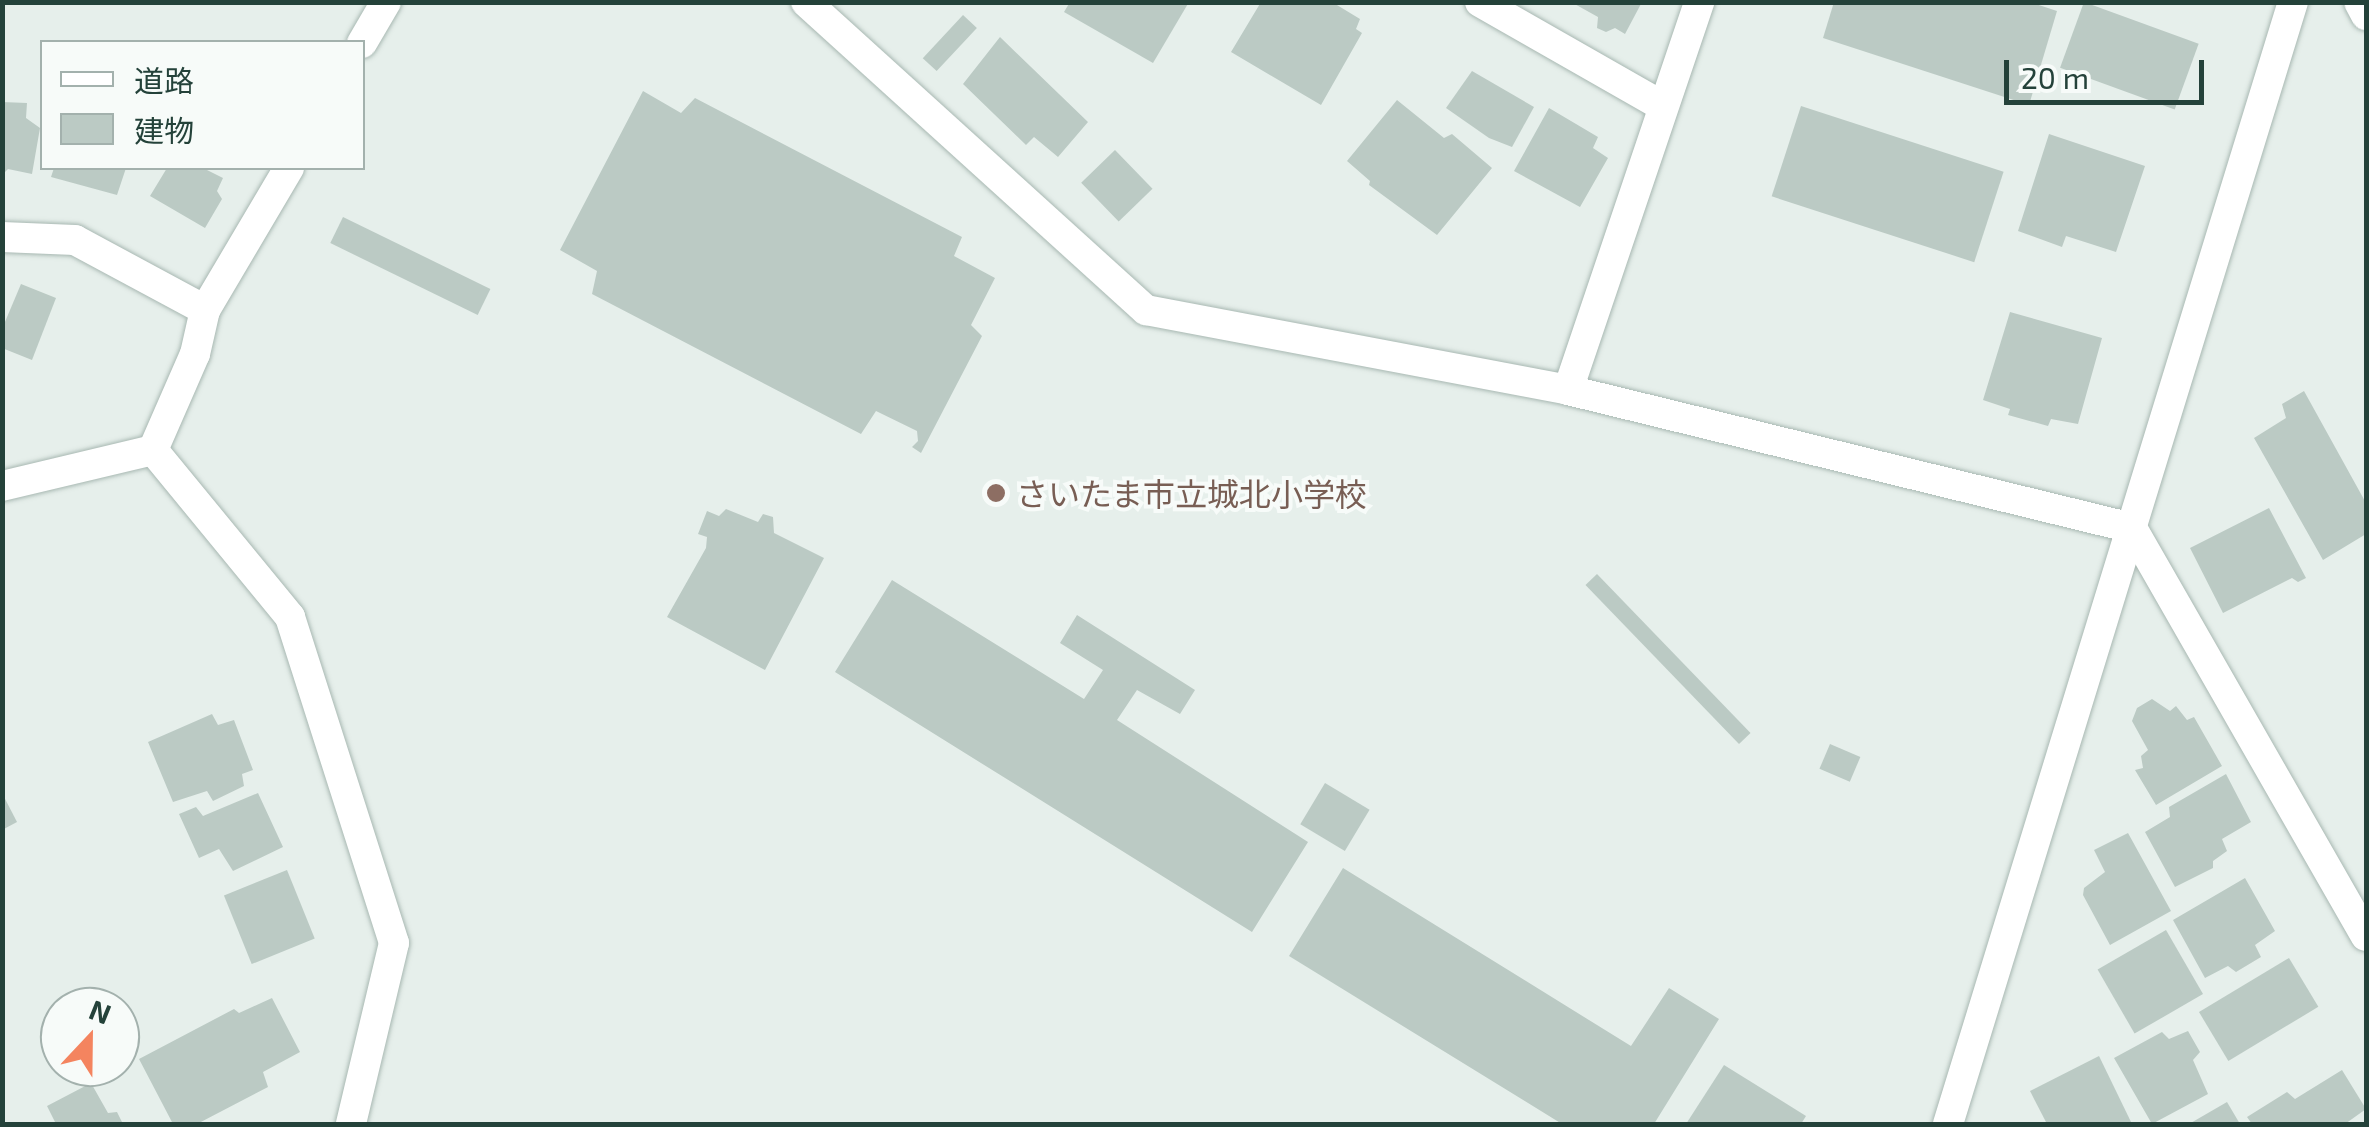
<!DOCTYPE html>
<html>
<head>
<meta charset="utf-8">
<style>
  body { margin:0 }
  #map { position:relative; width:2369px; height:1127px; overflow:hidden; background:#e6efeb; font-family:"Exo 2","Noto Sans JP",sans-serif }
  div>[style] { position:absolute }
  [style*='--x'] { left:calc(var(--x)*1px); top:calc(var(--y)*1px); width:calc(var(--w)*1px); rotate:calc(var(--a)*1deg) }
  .building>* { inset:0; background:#bbcac4; transform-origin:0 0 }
  .roads { filter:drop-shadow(0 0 2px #a8b8b2) drop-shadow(0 0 2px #a8b8b2) }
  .street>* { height:30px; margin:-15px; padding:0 15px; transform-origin:15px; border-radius:15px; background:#fff }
  .secondary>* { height:30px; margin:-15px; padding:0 15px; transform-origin:15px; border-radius:15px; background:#fff }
  .dots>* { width:28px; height:28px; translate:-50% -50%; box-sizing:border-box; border:5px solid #f7fbf9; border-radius:50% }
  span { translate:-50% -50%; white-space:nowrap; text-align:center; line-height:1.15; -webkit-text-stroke:8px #f7fbf9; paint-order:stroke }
  .education-label { font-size:32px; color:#785e54 }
  .left { translate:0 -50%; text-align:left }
  .frame { position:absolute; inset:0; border:5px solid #24423a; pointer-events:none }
  .legend { position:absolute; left:40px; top:40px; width:325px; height:130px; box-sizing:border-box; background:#f7fbf9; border:2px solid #a3b1ad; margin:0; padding:12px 18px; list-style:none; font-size:30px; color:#24423a }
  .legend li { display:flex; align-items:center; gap:20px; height:50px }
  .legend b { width:50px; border:2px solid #a3b1ad }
  .north { position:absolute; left:40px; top:987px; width:100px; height:100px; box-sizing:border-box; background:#f7fbf9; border:2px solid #a3b1ad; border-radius:50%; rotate:22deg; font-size:28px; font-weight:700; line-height:40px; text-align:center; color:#24423a }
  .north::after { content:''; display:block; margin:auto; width:35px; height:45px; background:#f4845f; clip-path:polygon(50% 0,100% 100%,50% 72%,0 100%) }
  .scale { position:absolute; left:2004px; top:60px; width:200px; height:45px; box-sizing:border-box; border:5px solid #24423a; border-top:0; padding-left:12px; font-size:30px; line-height:35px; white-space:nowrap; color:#24423a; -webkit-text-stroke:8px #f7fbf9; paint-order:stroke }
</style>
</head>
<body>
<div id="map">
  <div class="building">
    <i style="clip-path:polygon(1070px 2px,1189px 2px,1153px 63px,1064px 12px)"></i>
    <i style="clip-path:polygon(1261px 2px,1332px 2px,1360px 19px,1356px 29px,1362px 33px,1321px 105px,1231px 52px)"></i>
    <i style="clip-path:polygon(1571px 2px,1642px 2px,1625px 34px,1615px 28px,1606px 32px,1597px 28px,1598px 17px)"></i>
    <i style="clip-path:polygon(1834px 2px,2030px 2px,2057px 11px,2029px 105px,1823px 38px)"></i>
    <i style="left:2084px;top:2px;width:122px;height:70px;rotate:20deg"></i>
    <i style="left:963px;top:15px;width:19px;height:59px;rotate:43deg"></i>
    <i style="clip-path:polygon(1000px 37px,1088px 122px,1058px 157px,1034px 137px,1026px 145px,963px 84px)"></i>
    <i style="clip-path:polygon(1472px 71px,1534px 107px,1512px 147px,1489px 138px,1446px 108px)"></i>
    <i style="clip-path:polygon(643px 91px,681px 113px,695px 98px,962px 237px,954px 256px,995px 278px,971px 325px,982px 336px,921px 453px,912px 447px,918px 441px,917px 431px,876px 411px,861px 434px,592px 294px,597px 271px,560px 250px)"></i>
    <i style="clip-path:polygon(1397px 100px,1444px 138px,1452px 134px,1492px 168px,1437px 235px,1369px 185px,1370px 181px,1347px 161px)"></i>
    <i style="clip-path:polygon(2px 102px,27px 103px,26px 118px,40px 128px,32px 174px,8px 169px,2px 175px)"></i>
    <i style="left:1801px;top:106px;width:213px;height:95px;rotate:18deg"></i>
    <i style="clip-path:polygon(1549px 108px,1598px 137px,1593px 148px,1608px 158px,1580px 207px,1514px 171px)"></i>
    <i style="clip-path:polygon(2049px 134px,2145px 166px,2116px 252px,2066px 236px,2062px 247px,2018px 231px)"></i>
    <i style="left:1115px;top:150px;width:54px;height:47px;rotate:46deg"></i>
    <i style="clip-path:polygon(54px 168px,126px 168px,117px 195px,51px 177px)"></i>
    <i style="clip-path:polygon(167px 168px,203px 168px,223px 178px,217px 191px,222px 199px,205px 228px,150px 196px)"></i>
    <i style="left:343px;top:217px;width:164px;height:29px;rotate:26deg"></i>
    <i style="clip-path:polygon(21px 284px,56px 298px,32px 360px,2px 348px,2px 329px)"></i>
    <i style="clip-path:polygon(2010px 312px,2102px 338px,2078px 424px,2051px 419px,2048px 426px,2008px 415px,2010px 409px,1983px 400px)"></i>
    <i style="clip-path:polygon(2304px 391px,2366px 503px,2366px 534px,2323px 560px,2254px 438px,2286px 418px,2282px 404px)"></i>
    <i style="clip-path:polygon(2269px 508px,2306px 578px,2298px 582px,2292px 578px,2223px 613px,2190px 548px)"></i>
    <i style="clip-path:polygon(726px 509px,758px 522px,763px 514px,773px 517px,774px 533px,824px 558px,765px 670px,667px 617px,706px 548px,707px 537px,698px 534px,707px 511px,719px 516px)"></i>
    <i style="left:1597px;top:574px;width:221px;height:16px;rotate:46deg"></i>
    <i style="clip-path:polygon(892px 580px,1084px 699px,1103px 670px,1060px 643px,1077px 615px,1195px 690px,1180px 714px,1137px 690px,1117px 720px,1308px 842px,1252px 932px,835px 672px)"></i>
    <i style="clip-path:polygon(2152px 699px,2170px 711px,2176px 706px,2187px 720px,2194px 717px,2222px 766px,2156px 805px,2135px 770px,2143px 768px,2141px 756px,2148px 750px,2132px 721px,2137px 708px)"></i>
    <i style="clip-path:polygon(212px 714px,218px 725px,234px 720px,253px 770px,242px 774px,244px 786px,213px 801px,207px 791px,173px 802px,148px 742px)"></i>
    <i style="left:1830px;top:744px;width:33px;height:27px;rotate:23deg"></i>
    <i style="clip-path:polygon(2226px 774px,2251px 822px,2222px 839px,2227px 851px,2213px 861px,2213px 868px,2175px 887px,2145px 832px,2170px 817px,2169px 807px)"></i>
    <i style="left:1325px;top:783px;width:52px;height:48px;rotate:31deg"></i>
    <i style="clip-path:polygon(2px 793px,17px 822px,2px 830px)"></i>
    <i style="clip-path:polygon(258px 793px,283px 847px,233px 871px,219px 849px,199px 858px,179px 814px,196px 807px,203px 816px)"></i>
    <i style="clip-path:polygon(2128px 833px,2171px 911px,2110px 945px,2083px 895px,2084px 888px,2105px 872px,2094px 850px)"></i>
    <i style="clip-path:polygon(1343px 868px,1631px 1046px,1669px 988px,1719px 1019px,1654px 1124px,1562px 1124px,1289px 956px)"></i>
    <i style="left:287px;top:870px;width:74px;height:68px;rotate:68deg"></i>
    <i style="clip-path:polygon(2245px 878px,2275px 931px,2255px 945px,2261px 957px,2236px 972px,2228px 966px,2205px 978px,2173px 920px)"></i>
    <i style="left:2166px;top:930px;width:74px;height:79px;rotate:60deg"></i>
    <i style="left:2289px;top:958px;width:57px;height:105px;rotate:59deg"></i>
    <i style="clip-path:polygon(272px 998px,300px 1052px,263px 1072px,268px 1087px,197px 1124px,173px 1124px,139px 1059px,234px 1009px,239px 1013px)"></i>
    <i style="clip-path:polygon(2188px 1031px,2200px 1052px,2193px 1060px,2208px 1094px,2152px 1124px,2114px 1058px,2162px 1032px,2169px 1039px)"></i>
    <i style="clip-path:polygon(2099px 1056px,2132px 1124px,2047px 1124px,2030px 1091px)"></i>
    <i style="clip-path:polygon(1724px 1065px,1806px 1116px,1801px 1124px,1686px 1124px)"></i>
    <i style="clip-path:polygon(2342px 1070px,2366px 1109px,2345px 1124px,2252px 1124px,2247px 1117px,2287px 1092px,2295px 1099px)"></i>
    <i style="clip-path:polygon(91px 1083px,108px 1113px,117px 1112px,123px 1124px,56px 1124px,47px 1106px)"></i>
    <i style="clip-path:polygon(2227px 1102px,2240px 1124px,2189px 1124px)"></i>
  </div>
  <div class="roads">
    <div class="street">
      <i style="--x:806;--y:2;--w:459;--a:42.2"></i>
      <i style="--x:1146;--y:310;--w:430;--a:10.7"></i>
      <i style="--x:1568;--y:390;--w:581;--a:13.75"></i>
      <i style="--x:2132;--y:528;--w:470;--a:60.2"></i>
      <i style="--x:1480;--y:2;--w:210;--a:29.7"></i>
      <i style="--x:2359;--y:2;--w:15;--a:62"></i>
      <i style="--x:362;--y:43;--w:48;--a:-59.7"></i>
      <i style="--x:2;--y:237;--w:73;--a:2.4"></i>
      <i style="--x:75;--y:240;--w:148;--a:28.3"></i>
      <i style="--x:1568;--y:390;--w:410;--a:-71.3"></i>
      <i style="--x:153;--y:450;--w:216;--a:50.6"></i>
      <i style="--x:290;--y:617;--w:342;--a:72.3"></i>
      <i style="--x:394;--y:943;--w:186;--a:103.4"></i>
      <i style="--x:153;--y:450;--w:105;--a:-66.4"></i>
      <i style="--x:195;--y:354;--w:45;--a:-77.2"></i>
      <i style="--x:205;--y:310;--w:165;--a:-59.4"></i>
      <i style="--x:2;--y:486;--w:155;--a:-13.4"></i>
    </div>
    <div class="secondary">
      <i style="--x:1948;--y:1124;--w:1174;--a:-72.91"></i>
    </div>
  </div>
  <div class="dots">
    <i style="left:996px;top:493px;background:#8d6e63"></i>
  </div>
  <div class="education-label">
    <span class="left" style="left:1016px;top:493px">さいたま市立城北小学校</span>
  </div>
  <div class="frame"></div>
  <ul class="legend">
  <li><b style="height:12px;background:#fff"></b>道路</li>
  <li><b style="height:28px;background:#bbcac4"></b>建物</li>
  </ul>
  <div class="north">N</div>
  <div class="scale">20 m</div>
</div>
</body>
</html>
